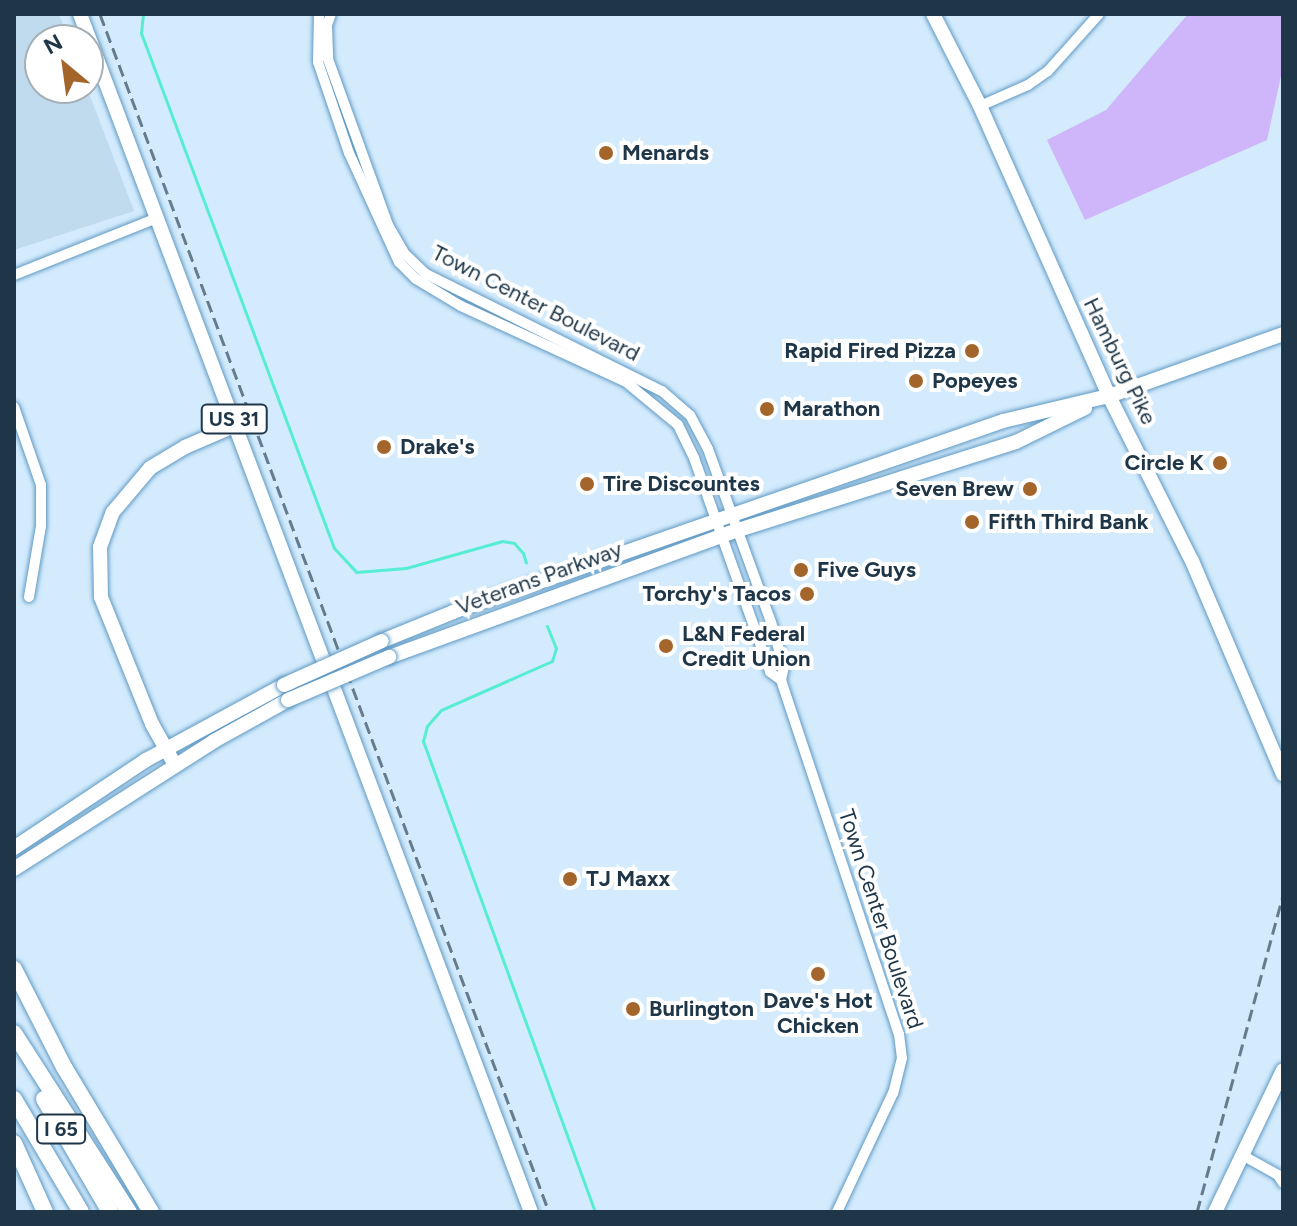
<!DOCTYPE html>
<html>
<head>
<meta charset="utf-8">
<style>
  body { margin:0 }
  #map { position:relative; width:1297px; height:1226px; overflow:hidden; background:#d3ebfd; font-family:Figtree,sans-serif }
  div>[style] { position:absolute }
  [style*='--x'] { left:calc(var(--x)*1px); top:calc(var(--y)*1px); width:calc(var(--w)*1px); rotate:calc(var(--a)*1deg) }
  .built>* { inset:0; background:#c0daee }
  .green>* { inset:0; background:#cfb6fa }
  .stream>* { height:3px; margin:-1.5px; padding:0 1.5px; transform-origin:1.5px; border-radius:1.5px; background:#56ecd5 }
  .roads { filter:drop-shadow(0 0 2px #5f99c3) drop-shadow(0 0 2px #5f99c3) }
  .minor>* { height:10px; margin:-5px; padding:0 5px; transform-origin:5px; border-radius:5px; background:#fff }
  .major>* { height:14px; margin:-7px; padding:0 7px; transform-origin:7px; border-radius:7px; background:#fff }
  .highway>* { height:16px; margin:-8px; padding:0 8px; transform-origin:8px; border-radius:8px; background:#fff }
  .rail>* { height:3px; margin-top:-1.5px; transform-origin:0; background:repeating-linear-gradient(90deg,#647c8e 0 12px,transparent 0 18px) }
  .bridges { filter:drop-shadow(0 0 2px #5f99c3) drop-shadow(0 0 2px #5f99c3) }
  .major-bridge>* { height:14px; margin:-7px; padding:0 7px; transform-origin:7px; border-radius:7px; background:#fff }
  .dots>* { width:22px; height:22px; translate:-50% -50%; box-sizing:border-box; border:4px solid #fff; border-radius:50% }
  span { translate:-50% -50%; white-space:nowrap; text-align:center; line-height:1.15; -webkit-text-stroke:8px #fff; paint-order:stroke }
  .shield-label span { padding:2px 6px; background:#fff; border:2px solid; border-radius:6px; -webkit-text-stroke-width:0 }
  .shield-label { font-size:20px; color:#1e3648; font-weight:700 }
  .poi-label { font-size:22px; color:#1e3648; font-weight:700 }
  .left { translate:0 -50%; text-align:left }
  .right { translate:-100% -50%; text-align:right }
  .street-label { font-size:22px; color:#1e3648 }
  .frame { position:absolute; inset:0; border:16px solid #1e3648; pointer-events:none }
  .north { position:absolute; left:24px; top:24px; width:80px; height:80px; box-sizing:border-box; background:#fff; border:2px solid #a5afb6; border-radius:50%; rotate:331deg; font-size:22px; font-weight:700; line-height:32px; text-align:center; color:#1e3648 }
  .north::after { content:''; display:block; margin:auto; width:28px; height:36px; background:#a3652a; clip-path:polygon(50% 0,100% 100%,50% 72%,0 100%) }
</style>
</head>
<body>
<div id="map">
  <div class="built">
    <i style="clip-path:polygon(14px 14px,59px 14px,69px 40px,40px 40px,40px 88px,87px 88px,134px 211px,14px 250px)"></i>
  </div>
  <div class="green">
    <i style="clip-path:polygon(1188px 14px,1283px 14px,1283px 67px,1267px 140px,1085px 220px,1047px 140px,1106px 110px)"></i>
  </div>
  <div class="stream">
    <i style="--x:143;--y:14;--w:19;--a:96"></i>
    <i style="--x:141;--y:33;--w:550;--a:69.46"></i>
    <i style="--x:334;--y:548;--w:33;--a:47"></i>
    <i style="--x:356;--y:572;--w:50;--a:-4.6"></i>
    <i style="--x:406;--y:568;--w:100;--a:-15.7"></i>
    <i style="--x:502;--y:541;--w:12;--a:9"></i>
    <i style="--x:514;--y:543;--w:13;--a:48"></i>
    <i style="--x:523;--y:553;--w:10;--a:73"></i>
    <i style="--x:547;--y:626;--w:24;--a:68"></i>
    <i style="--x:556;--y:648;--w:14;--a:107"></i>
    <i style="--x:552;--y:661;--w:121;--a:156.2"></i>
    <i style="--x:441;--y:710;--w:21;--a:131"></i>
    <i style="--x:427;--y:726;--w:16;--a:105"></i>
    <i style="--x:423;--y:741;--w:501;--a:69.94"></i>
  </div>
  <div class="roads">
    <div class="minor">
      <i style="--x:319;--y:14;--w:48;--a:91.2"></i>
      <i style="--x:318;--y:62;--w:96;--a:71.2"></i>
      <i style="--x:349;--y:153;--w:120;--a:65.4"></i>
      <i style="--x:399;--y:262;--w:24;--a:45"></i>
      <i style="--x:416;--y:279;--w:52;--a:31"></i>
      <i style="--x:461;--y:306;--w:182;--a:24.7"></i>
      <i style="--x:626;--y:382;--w:67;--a:39.6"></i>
      <i style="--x:678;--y:425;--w:37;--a:64"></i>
      <i style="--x:694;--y:458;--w:227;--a:70.4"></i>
      <i style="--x:770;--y:672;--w:14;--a:36"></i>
      <i style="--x:331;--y:14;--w:12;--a:110"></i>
      <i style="--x:327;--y:25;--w:34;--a:88"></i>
      <i style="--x:328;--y:59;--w:177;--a:70.1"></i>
      <i style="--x:388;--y:225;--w:34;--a:60"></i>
      <i style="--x:405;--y:254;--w:29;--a:44"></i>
      <i style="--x:426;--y:274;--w:263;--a:26.4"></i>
      <i style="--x:662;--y:391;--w:37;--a:41"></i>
      <i style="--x:690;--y:415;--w:38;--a:62"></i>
      <i style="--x:708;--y:449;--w:184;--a:70"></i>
      <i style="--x:771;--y:622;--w:47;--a:73.9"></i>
      <i style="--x:784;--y:667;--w:13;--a:103"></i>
      <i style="--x:781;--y:680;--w:373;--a:71.6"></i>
      <i style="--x:899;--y:1034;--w:24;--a:83"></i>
      <i style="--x:902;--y:1058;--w:36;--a:104"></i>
      <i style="--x:893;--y:1093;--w:132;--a:115.2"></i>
      <i style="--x:980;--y:106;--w:52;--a:-23.6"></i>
      <i style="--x:1028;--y:85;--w:24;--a:-35"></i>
      <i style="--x:1048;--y:71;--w:76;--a:-48.2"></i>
      <i style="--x:14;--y:275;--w:152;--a:-21.7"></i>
      <i style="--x:14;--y:407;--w:83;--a:70.9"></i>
      <i style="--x:41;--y:485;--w:41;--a:90"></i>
      <i style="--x:41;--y:526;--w:72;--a:99.6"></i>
      <i style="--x:1242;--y:1155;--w:41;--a:29.1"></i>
      <i style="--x:1278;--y:1175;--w:9;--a:58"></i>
    </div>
    <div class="major">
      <i style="--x:80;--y:14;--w:1280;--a:69.37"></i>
      <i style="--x:933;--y:14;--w:103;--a:62.9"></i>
      <i style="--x:980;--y:106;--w:317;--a:66"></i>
      <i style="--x:1109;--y:396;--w:185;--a:63.3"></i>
      <i style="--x:1192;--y:561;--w:232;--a:66.9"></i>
      <i style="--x:382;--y:641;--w:77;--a:-22.2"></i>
      <i style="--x:453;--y:612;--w:582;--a:-19.15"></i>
      <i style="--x:1003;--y:421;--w:109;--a:-13.3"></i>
      <i style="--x:1109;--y:396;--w:185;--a:-19.6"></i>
      <i style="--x:389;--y:657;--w:362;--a:-20"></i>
      <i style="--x:729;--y:533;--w:301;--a:-17.6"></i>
      <i style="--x:1016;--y:442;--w:77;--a:-26.2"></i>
      <i style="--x:175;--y:765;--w:47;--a:-119.3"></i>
      <i style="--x:152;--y:724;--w:137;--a:-111.9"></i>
      <i style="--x:101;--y:597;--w:50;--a:-91.1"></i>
      <i style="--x:100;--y:547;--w:37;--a:-70"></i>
      <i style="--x:113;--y:512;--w:57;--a:-49.9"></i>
      <i style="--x:150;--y:468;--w:41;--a:-31"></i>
      <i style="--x:185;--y:447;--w:56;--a:-23.3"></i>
      <i style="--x:14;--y:848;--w:159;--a:-33.7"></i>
      <i style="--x:146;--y:760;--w:157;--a:-28.5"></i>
      <i style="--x:14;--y:869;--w:237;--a:-32.6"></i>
      <i style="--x:214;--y:741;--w:85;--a:-29"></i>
      <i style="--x:1215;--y:1212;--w:157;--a:-64.4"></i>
    </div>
    <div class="highway">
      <i style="--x:14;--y:969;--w:110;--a:63"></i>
      <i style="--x:64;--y:1067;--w:169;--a:59"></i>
      <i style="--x:14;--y:1033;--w:213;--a:57.3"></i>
      <i style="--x:14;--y:1099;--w:131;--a:59.3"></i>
      <i style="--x:44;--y:1099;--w:131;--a:59.7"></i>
      <i style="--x:14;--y:1143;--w:76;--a:65.8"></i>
    </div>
  </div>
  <div class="rail">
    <i style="--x:100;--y:14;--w:1279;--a:69.45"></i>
    <i style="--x:1197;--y:1212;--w:327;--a:-74.8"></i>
  </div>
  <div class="bridges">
    <div class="major-bridge">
      <i style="--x:284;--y:685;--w:107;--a:-24.2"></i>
      <i style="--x:288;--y:700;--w:110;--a:-23.1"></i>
    </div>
  </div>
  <div class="dots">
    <i style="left:606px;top:153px;background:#a3652a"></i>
    <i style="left:972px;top:351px;background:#a3652a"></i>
    <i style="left:916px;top:381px;background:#a3652a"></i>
    <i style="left:767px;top:409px;background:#a3652a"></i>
    <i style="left:384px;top:447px;background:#a3652a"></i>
    <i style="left:1220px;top:463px;background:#a3652a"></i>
    <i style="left:587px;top:484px;background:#a3652a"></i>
    <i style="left:1030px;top:489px;background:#a3652a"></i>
    <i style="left:972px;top:522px;background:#a3652a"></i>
    <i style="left:801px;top:570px;background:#a3652a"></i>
    <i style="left:807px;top:594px;background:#a3652a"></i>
    <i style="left:666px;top:646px;background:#a3652a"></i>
    <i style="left:570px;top:879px;background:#a3652a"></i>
    <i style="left:818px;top:974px;background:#a3652a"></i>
    <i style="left:633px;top:1009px;background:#a3652a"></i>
  </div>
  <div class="shield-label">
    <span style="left:234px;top:419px">US 31</span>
    <span style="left:61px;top:1129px">I 65</span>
  </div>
  <div class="poi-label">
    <span class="left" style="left:622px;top:153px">Menards</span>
    <span class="right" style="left:956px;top:351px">Rapid Fired Pizza</span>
    <span class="left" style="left:932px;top:381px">Popeyes</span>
    <span class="left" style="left:783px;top:409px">Marathon</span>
    <span class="left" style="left:400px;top:447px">Drake's</span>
    <span class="right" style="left:1204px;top:463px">Circle K</span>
    <span class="left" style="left:603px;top:484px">Tire Discountes</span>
    <span class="right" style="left:1014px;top:489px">Seven Brew</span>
    <span class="left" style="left:988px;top:522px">Fifth Third Bank</span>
    <span class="left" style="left:817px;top:570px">Five Guys</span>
    <span class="right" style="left:791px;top:594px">Torchy's Tacos</span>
    <span class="left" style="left:682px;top:646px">L&amp;N Federal<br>Credit Union</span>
    <span class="left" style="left:586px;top:879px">TJ Maxx</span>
    <span style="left:818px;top:1013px">Dave's Hot<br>Chicken</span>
    <span class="left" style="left:649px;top:1009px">Burlington</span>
  </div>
  <div class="street-label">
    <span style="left:536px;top:303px;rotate:27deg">Town Center Boulevard</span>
    <span style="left:1120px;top:361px;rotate:64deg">Hamburg Pike</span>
    <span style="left:539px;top:578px;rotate:-20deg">Veterans Parkway</span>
    <span style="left:881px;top:919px;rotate:72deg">Town Center Boulevard</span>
  </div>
  <div class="frame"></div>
  <div class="north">N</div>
</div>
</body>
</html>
